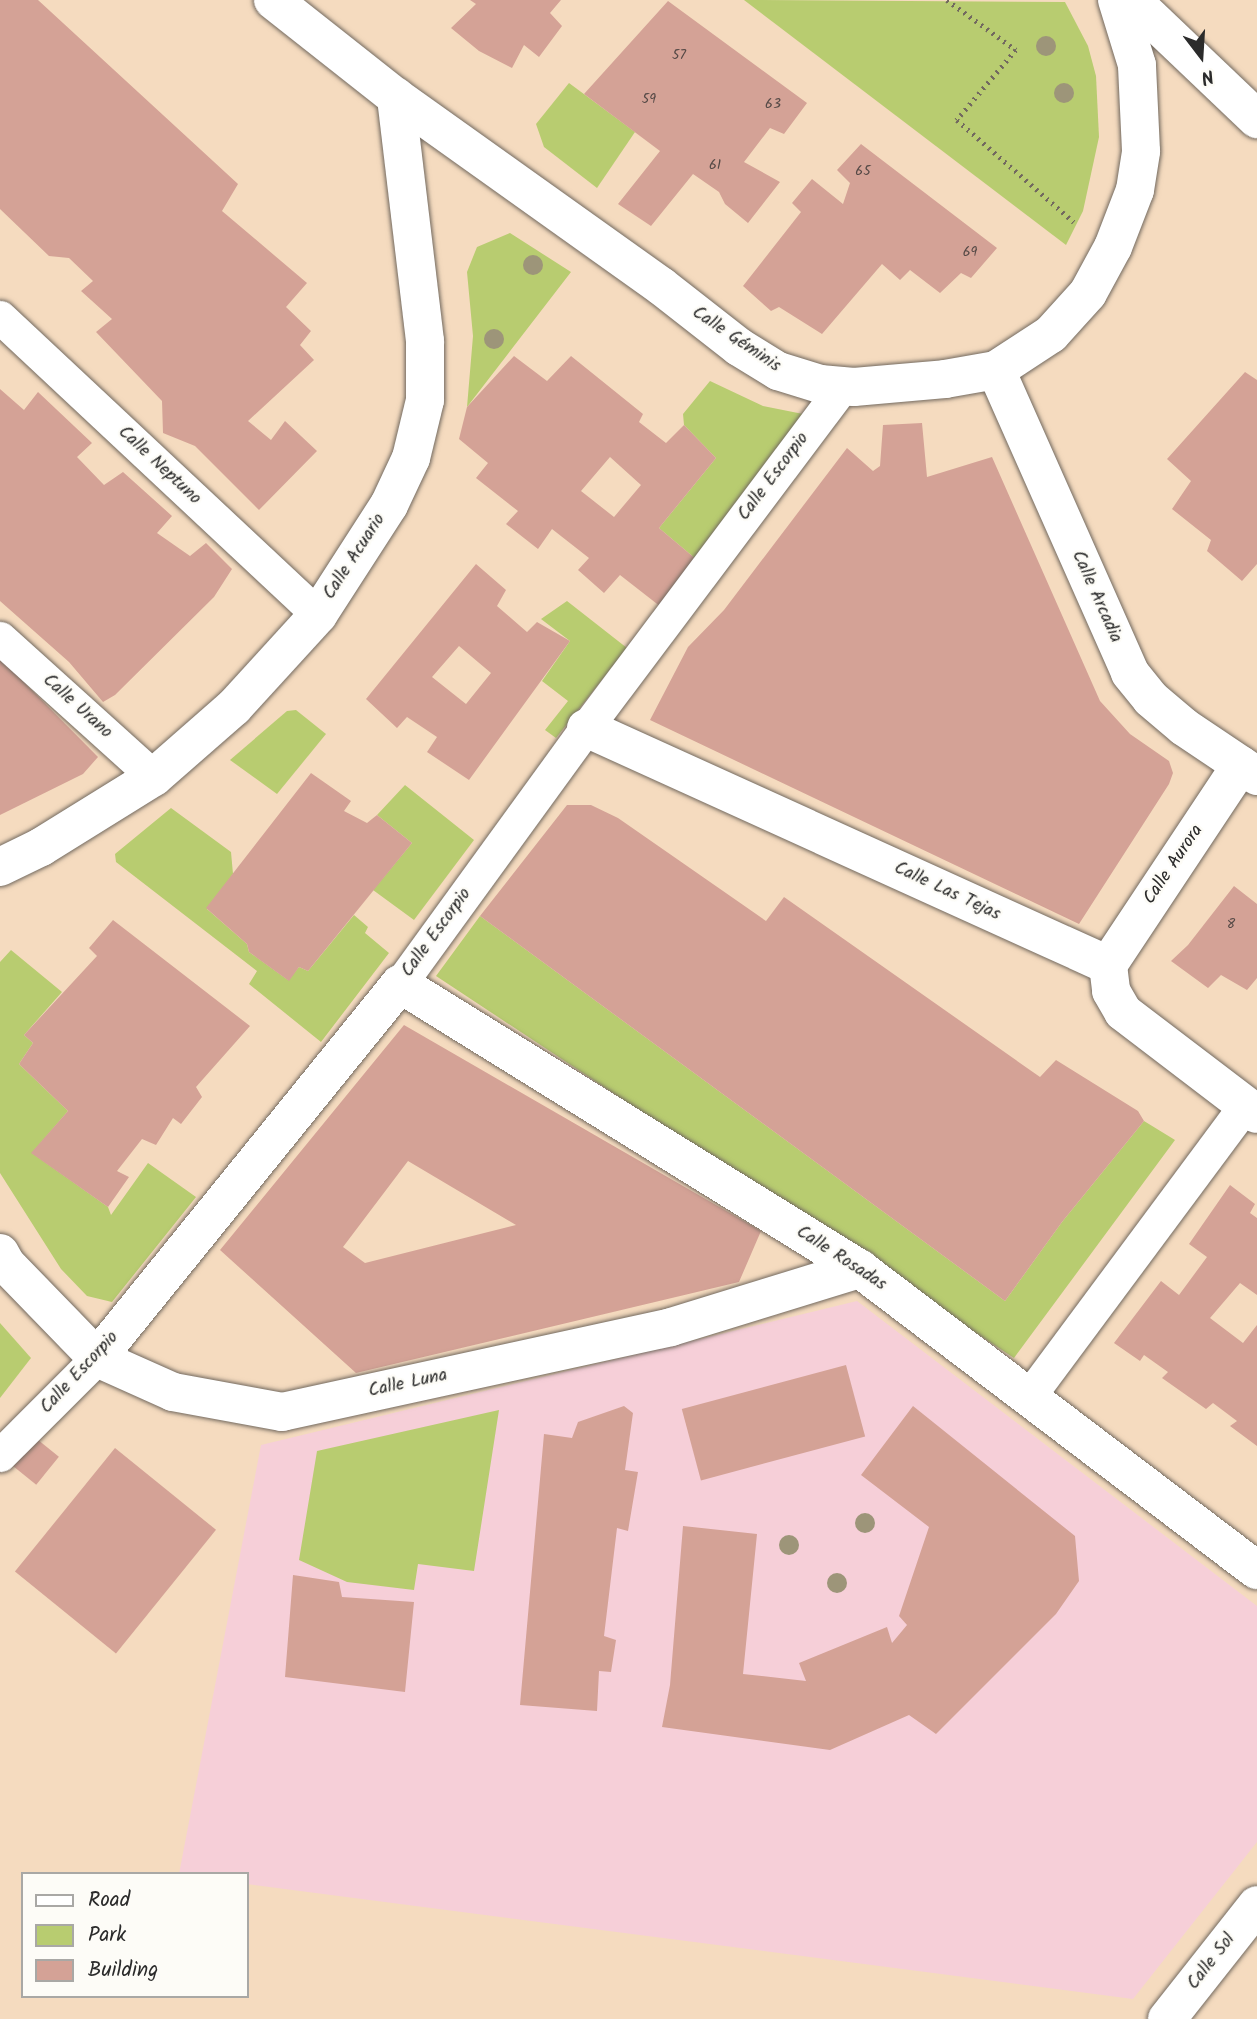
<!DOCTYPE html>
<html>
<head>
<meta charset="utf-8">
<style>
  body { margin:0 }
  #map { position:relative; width:1257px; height:2019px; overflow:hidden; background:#f5dbbf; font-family:Kalam,sans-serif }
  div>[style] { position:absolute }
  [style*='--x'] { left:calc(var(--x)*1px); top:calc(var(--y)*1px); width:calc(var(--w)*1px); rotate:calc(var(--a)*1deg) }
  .built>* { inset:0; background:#f6cfd8 }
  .green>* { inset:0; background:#b8cc70 }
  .building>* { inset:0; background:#d4a296; transform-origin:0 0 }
  .path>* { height:4.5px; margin-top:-2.25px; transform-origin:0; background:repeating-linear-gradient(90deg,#72695f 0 2px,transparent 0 7px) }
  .roads { filter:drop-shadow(0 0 2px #72695f) drop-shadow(0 0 2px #72695f) }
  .pedestrian>* { height:33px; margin:-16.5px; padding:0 16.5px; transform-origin:16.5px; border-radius:16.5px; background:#fff }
  .minor>* { height:38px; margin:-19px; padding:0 19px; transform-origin:19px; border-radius:19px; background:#fff }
  .tertiary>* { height:38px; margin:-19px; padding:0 19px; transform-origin:19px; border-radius:19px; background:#fff }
  .trees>* { width:20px; height:20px; margin:-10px; border-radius:50%; background:#9d9579 }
  span { translate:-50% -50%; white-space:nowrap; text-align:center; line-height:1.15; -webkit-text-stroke:5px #fdfcf7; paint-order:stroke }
  .number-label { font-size:14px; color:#554946 }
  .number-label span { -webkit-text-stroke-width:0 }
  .street-label { font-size:18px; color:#2b2b2b }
  .legend { position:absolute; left:21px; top:1872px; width:228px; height:126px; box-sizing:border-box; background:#fdfcf7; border:2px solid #a9a8a5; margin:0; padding:9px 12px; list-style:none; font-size:21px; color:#2b2b2b }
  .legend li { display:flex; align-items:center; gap:14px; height:35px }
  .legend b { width:35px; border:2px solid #a9a8a5 }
  .north { position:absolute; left:1166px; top:21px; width:70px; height:70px; -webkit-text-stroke:5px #fdfcf7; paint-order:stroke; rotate:163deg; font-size:19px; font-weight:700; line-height:28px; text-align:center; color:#2b2b2b }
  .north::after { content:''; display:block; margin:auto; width:24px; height:32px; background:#2b2b2b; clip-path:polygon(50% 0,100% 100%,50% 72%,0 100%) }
</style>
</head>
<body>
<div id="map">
  <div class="built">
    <i style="clip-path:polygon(857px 1301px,1257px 1606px,1257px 1842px,1133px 1999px,247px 1884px,247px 1874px,179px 1874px,261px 1445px)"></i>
  </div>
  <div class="green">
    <i style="clip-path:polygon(744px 0,1065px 2px,1088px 46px,1096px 76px,1099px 137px,1083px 211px,1066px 245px)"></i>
    <i style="clip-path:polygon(569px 83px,635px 132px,597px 188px,544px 147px,536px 124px)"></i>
    <i style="clip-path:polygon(510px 233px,571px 272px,467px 407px,473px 336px,467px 272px,477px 247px)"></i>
    <i style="clip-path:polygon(710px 381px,763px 406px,808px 415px,697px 560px,659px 528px,716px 458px,684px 425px,683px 414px)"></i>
    <i style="clip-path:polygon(567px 601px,627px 648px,556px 738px,545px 730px,568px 701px,542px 681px,570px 641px,541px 619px)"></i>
    <i style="clip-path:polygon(296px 710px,326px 734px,277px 794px,230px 760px,287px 711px)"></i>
    <i style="clip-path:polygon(405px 785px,474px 840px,414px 920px,373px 890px,412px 843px,377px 815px)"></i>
    <i style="clip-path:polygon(171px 808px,231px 852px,233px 874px,207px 909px,247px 944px,249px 952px,288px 980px,299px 967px,308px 971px,354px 915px,368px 927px,365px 933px,389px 953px,321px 1042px,249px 984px,257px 971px,116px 862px,115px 854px)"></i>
    <i style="clip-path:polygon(480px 916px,1005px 1301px,1062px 1222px,1144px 1121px,1175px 1140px,1014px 1358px,436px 976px)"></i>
    <i style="clip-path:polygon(11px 950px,62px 992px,24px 1035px,33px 1043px,19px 1064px,68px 1111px,32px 1153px,108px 1207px,111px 1215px,148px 1163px,196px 1197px,112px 1302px,87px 1296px,61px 1269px,0 1173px,0 962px)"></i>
    <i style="clip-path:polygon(0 1323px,31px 1358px,0 1398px)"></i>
    <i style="clip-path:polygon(499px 1410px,474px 1571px,418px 1564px,414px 1590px,347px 1582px,299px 1560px,317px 1451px)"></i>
  </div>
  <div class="building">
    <i style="clip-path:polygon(0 0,38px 0,238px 184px,222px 211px,307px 283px,286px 307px,311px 331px,300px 345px,314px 360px,248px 421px,271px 440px,285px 421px,317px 451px,259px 510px,195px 446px,163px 433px,162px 401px,96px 332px,112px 319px,81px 291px,93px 281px,69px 258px,49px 256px,0 209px)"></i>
    <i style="clip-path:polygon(470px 0,561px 0,550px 13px,562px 26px,539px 57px,524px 45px,512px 68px,479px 51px,451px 28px,476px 4px)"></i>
    <i style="clip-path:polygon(668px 1px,807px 103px,784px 134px,770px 128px,744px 162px,780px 182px,748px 223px,725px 204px,719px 192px,693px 174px,651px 226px,618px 204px,660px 151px,584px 94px)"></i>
    <i style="clip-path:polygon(861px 144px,997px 248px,971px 278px,961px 273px,940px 293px,910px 270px,900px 280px,882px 264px,822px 334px,779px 307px,771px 311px,743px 286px,801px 212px,792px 203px,812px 179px,843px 204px,850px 183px,837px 170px)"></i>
    <i style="clip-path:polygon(evenodd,514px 356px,547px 381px,571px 356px,643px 414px,639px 422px,666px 443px,684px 425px,716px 458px,659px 528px,697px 560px,661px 607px,620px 575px,604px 593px,578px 570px,589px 558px,552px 529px,538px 549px,506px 524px,518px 511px,476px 478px,488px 463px,459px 439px,467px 407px,514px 356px,610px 457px,641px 485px,614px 517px,581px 491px,610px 457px)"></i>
    <i style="clip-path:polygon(1245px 372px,1257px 380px,1257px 564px,1242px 581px,1207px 551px,1211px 540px,1172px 509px,1191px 481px,1167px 459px)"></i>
    <i style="clip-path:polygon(0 389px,24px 410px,38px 392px,92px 443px,77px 457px,104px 485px,123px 472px,172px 516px,157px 533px,190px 556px,206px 543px,232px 569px,214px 597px,115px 695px,103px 702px,69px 662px,0 601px)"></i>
    <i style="clip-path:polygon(922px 423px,927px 477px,992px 457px,1100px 701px,1130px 734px,1169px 761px,1173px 773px,1169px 784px,1079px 924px,650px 720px,688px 647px,724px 610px,847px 448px,873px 471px,880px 466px,883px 425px)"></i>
    <i style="clip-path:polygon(evenodd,476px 564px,506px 590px,497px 606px,527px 632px,537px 622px,570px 641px,469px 780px,427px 752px,437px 737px,407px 717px,397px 728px,366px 699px,476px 564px,459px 646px,491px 673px,466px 704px,432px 677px,459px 646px)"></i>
    <i style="clip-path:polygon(0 658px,98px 757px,83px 774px,0 815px)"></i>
    <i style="clip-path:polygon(311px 773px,351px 801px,344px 811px,367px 823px,377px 815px,412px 843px,308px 971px,299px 967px,289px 981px,249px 952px,247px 944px,206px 908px)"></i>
    <i style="clip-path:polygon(567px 805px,591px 805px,618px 818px,766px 921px,784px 897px,1040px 1077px,1056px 1060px,1138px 1111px,1144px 1121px,1062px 1222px,1005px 1301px,480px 916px)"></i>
    <i style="clip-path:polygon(1234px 886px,1257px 904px,1257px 978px,1247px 990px,1221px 975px,1208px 988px,1171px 961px,1188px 945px)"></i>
    <i style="clip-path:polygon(113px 920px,250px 1026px,196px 1087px,202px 1097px,181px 1124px,173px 1118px,156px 1145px,142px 1139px,117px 1171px,129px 1177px,108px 1207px,31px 1153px,68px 1111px,19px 1064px,33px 1043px,24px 1035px,97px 956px,89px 948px)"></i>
    <i style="clip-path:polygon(evenodd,404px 1025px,761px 1231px,739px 1282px,356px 1373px,220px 1250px,404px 1025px,408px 1161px,516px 1225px,365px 1263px,343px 1247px,408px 1161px)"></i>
    <i style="clip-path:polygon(1230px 1185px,1255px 1204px,1250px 1213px,1257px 1218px,1257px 1295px,1240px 1283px,1210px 1318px,1243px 1343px,1257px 1325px,1257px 1446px,1230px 1426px,1237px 1421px,1213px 1403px,1206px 1409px,1162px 1378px,1168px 1372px,1144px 1355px,1140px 1361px,1114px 1343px,1161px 1281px,1179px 1295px,1207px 1257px,1189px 1244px)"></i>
    <i style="left:846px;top:1365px;width:74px;height:170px;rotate:75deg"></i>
    <i style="clip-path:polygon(624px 1406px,633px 1413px,625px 1470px,638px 1472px,628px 1531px,617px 1528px,604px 1636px,616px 1640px,611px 1672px,599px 1671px,597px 1711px,520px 1705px,544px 1434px,572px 1438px,578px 1422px)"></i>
    <i style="clip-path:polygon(913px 1406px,1075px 1536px,1079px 1581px,1056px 1614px,936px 1734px,909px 1715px,830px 1750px,662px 1727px,670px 1685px,683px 1526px,757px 1534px,743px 1674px,806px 1681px,799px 1663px,887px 1627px,892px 1643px,907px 1625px,899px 1616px,929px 1527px,861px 1475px)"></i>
    <i style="left:27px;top:1431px;width:41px;height:36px;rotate:39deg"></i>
    <i style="left:115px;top:1448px;width:130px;height:159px;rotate:39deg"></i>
    <i style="clip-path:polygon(293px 1575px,339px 1582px,342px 1597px,414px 1602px,405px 1692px,285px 1677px)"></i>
  </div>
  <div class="path">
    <i style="--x:947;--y:0;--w:85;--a:35.9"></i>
    <i style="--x:1016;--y:50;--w:92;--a:130.1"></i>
    <i style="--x:957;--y:120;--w:155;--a:41.1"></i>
  </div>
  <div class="roads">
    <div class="pedestrian">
      <i style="--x:0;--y:317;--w:436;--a:43.1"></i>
      <i style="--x:0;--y:638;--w:207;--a:42.1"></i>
      <i style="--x:400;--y:984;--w:316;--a:-54"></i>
      <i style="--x:586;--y:728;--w:428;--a:-53.1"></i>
      <i style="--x:1030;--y:1395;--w:361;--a:-53.4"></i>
      <i style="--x:0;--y:1455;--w:137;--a:-45"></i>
    </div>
    <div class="minor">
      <i style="--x:273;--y:0;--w:157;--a:38.3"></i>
      <i style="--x:396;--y:97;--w:325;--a:35.5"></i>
      <i style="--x:661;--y:286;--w:99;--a:38"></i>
      <i style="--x:739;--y:347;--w:46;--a:31.6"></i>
      <i style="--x:778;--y:371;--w:44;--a:17.2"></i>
      <i style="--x:820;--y:384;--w:34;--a:5"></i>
      <i style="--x:854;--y:387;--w:91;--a:-5"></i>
      <i style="--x:945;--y:379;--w:52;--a:-10"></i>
      <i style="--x:996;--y:370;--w:66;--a:-33.2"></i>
      <i style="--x:1051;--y:334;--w:55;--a:-47.9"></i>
      <i style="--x:1088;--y:293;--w:52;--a:-61.5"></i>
      <i style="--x:1113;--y:247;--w:61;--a:-68.9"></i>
      <i style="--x:1135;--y:190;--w:39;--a:-81"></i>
      <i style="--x:1141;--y:151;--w:86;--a:-92.7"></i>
      <i style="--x:1137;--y:65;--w:68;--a:-107.1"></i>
      <i style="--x:996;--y:370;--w:331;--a:66.1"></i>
      <i style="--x:1130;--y:673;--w:33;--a:51"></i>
      <i style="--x:1151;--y:699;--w:43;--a:40.3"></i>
      <i style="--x:1184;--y:727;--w:88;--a:33.9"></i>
      <i style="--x:586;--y:728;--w:573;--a:24.42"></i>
      <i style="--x:0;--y:867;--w:46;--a:-26"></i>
      <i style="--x:41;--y:847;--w:133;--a:-31.8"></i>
      <i style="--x:154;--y:777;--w:106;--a:-41.2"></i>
      <i style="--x:234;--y:707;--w:125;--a:-47.6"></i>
      <i style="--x:318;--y:615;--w:131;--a:-57.2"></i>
      <i style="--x:389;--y:505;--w:52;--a:-64.9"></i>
      <i style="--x:411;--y:458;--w:60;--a:-76.4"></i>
      <i style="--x:425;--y:400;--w:59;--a:-90"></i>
      <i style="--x:425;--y:341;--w:246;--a:-96.8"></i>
      <i style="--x:1108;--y:965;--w:240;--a:-56.4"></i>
      <i style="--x:1108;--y:965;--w:26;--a:83"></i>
      <i style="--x:1111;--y:991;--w:24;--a:60"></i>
      <i style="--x:1123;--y:1012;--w:168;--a:37.3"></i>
      <i style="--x:0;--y:1253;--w:13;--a:61"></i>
      <i style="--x:6;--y:1264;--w:131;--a:45.9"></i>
      <i style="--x:97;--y:1358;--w:83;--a:24.1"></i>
      <i style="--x:173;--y:1392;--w:111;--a:10.4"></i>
      <i style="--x:282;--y:1412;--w:398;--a:-12.3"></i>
      <i style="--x:671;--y:1327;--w:198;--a:-17.1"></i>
      <i style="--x:97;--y:1358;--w:481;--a:-51"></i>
      <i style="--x:400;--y:984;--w:541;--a:31.78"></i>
      <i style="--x:860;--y:1269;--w:498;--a:37.2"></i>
    </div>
    <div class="tertiary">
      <i style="--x:1132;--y:0;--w:173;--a:43.6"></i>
      <i style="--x:1167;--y:2019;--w:145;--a:-51.7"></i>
    </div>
  </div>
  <div class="trees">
    <i style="left:1046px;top:46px"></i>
    <i style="left:1064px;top:93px"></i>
    <i style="left:533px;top:265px"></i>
    <i style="left:494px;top:339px"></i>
    <i style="left:865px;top:1523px"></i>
    <i style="left:789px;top:1545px"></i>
    <i style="left:837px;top:1583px"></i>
  </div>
  <div class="number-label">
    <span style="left:679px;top:55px">57</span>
    <span style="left:649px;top:99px">59</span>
    <span style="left:773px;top:104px">63</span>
    <span style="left:715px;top:165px">61</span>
    <span style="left:863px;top:171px">65</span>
    <span style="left:970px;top:252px">69</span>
    <span style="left:1231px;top:924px">8</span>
  </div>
  <div class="street-label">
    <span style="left:736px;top:340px;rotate:34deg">Calle Géminis</span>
    <span style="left:159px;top:466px;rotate:43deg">Calle Neptuno</span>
    <span style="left:774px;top:477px;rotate:-53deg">Calle Escorpio</span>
    <span style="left:355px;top:557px;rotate:-57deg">Calle Acuario</span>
    <span style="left:1096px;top:597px;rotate:66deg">Calle Arcadia</span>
    <span style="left:77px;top:707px;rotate:42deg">Calle Urano</span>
    <span style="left:1174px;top:865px;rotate:-56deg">Calle Aurora</span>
    <span style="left:947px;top:892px;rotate:25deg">Calle Las Tejas</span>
    <span style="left:437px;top:933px;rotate:-54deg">Calle Escorpio</span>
    <span style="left:841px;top:1259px;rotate:33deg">Calle Rosadas</span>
    <span style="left:80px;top:1373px;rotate:-47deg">Calle Escorpio</span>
    <span style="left:408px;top:1384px;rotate:-12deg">Calle Luna</span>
    <span style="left:1212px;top:1962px;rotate:-52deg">Calle Sol</span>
  </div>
  <ul class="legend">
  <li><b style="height:9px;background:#fff"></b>Road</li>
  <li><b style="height:19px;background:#b8cc70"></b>Park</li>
  <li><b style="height:19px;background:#d4a296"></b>Building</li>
  </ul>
  <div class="north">N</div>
</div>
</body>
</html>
